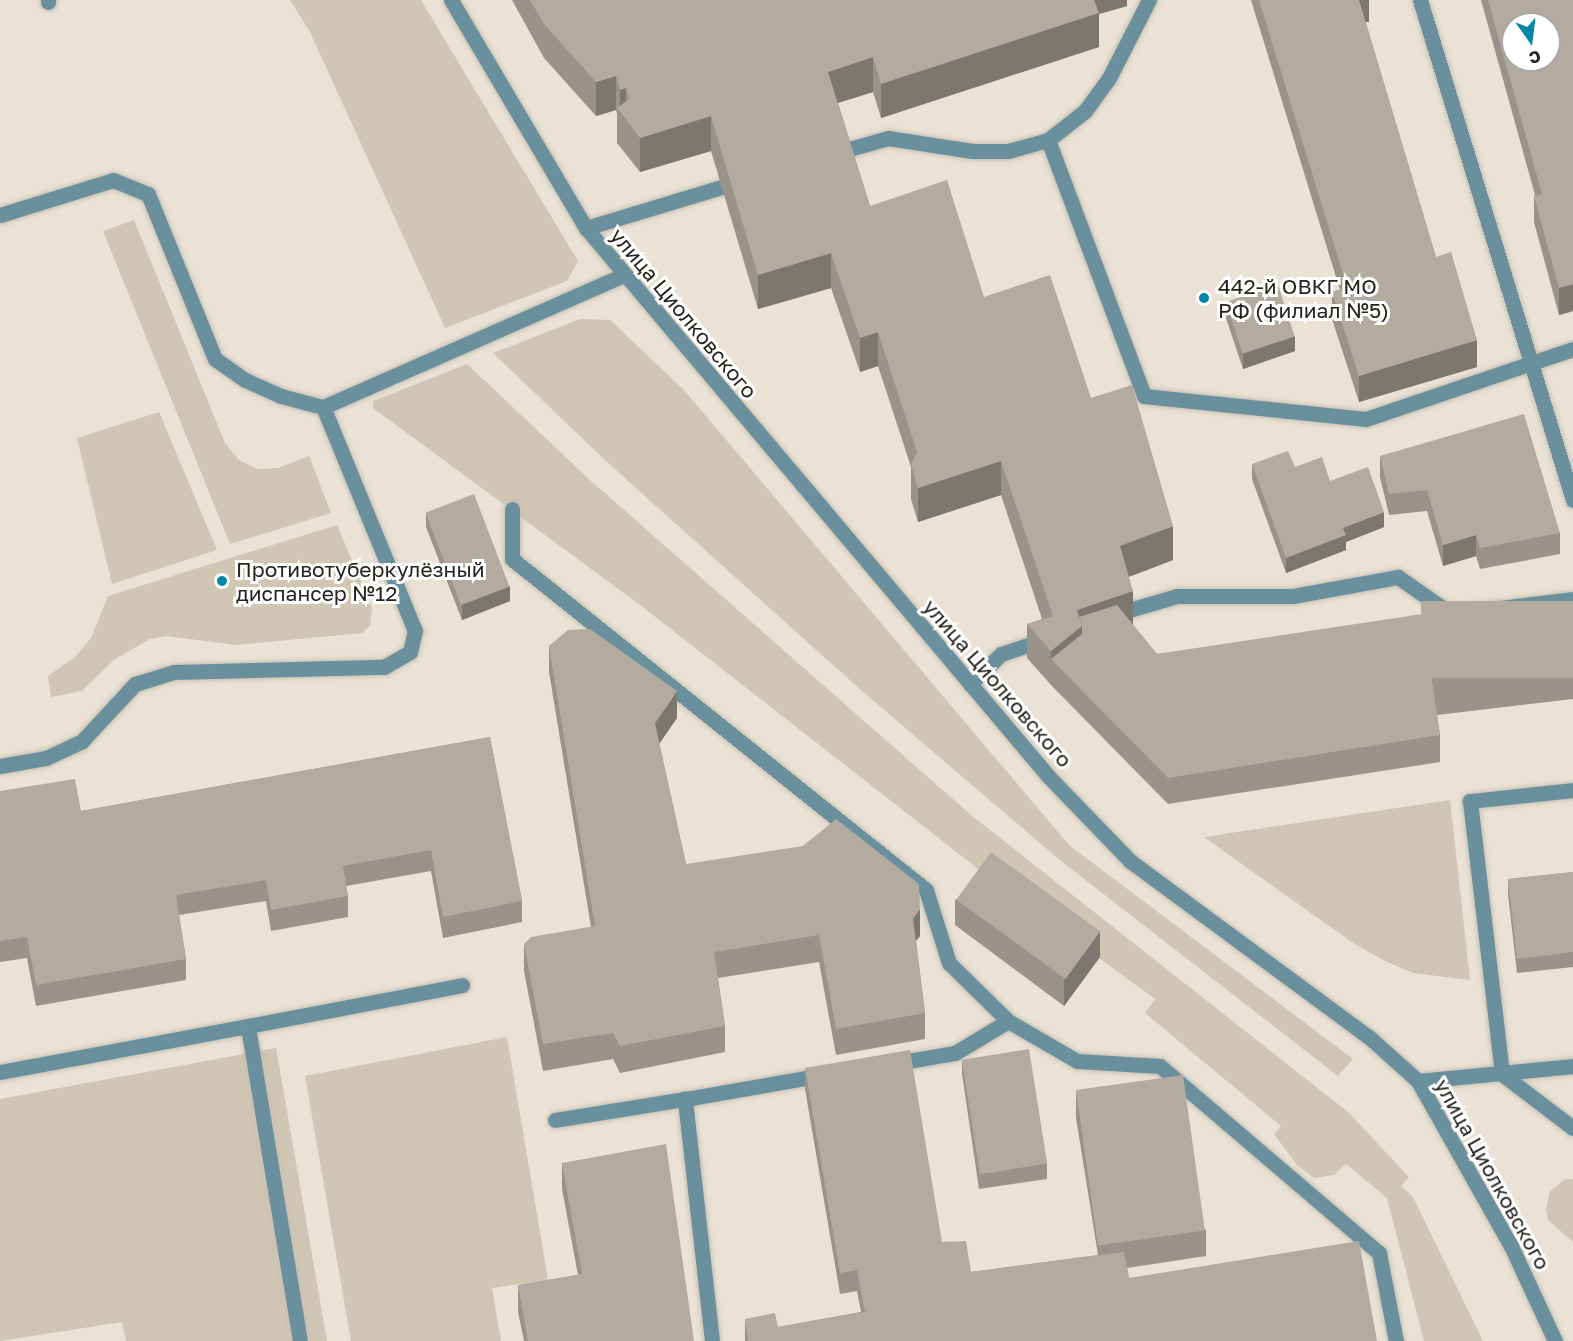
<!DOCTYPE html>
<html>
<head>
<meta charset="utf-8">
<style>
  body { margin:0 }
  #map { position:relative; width:1573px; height:1341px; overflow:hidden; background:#eae2d5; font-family:"Golos Text",sans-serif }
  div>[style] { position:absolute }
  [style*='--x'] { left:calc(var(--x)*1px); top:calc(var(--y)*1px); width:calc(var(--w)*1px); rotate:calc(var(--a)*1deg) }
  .green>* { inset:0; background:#d1c5b3 }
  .roads { filter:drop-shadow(0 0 2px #c7c0b4) drop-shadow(0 0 2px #c7c0b4) }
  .minor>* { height:15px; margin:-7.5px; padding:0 7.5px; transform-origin:7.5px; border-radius:7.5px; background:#6a909e }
  .wall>* { inset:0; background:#9a9389 }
  .shaded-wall>* { inset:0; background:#7d786f; transform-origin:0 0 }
  .building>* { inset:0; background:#b3ab9f; transform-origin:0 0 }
  .dots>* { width:16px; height:16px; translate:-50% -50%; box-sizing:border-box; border:3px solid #fff; border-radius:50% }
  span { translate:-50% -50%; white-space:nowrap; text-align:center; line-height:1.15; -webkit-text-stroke:6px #fff; paint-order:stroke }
  .poi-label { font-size:21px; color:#26231e }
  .left { translate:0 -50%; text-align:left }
  .street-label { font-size:21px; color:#26231e }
  .north { position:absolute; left:1501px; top:12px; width:60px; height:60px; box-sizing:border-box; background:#fff; border:2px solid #a8a7a5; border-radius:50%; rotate:166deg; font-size:16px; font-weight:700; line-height:24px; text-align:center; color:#26231e }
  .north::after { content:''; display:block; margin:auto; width:21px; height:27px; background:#0186a8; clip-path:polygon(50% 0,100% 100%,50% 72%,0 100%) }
</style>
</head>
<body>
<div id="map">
  <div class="green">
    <i style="clip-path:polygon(290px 0,421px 0,578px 261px,567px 281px,445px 328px,310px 32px)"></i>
    <i style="clip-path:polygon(134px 220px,225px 443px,239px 460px,257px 469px,278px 468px,309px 456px,331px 513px,230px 544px,103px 231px)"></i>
    <i style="clip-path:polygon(580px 319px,610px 320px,684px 390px,1069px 845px,1353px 1059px,1338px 1076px,1061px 861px,862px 691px,607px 462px,493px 353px)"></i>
    <i style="clip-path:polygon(467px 364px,590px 480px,971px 815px,1348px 1112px,1409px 1177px,1401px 1186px,1413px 1197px,1483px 1341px,1424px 1341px,1387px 1198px,1346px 1164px,1334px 1175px,1314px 1178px,1297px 1165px,1274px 1134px,1281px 1126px,1145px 1013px,1155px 999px,991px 879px,644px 608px,373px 408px,373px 401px)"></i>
    <i style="clip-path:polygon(159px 412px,217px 550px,112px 584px,77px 438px)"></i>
    <i style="clip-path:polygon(337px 525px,372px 608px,370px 626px,362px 633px,237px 645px,166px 636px,150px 639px,115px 659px,82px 691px,51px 697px,48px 676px,75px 657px,91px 638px,108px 596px)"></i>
    <i style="clip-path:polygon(1450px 800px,1470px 980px,1413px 973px,1385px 961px,1353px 943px,1204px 837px)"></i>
    <i style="clip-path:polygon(507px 1037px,548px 1280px,492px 1288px,501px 1341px,351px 1341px,305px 1076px)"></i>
    <i style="clip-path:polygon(276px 1048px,327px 1341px,126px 1341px,122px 1322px,0 1341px,0 1099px)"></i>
    <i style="clip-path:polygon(1565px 1179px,1573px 1179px,1573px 1242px,1548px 1220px,1546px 1209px,1550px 1191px)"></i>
  </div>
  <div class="roads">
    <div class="minor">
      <i style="--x:48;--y:0;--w:2;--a:90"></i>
      <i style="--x:451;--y:0;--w:265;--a:59.4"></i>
      <i style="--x:586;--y:228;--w:718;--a:49.86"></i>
      <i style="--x:1049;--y:777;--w:117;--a:46"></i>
      <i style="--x:1130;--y:861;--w:297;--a:36.4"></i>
      <i style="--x:1369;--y:1037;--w:66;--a:41.9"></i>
      <i style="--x:1418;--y:1081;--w:189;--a:60.6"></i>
      <i style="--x:1511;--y:1246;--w:105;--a:65.1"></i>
      <i style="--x:1420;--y:0;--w:523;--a:72.99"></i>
      <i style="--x:1048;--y:140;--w:47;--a:-38.1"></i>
      <i style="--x:1085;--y:111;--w:41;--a:-54"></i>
      <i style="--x:1109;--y:78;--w:88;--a:-62.9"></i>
      <i style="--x:842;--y:151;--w:48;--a:-15.8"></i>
      <i style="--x:888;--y:138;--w:85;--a:8.8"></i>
      <i style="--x:972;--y:151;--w:36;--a:0"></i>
      <i style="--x:1008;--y:151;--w:41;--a:-15.4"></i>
      <i style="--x:1048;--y:140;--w:273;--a:69.4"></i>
      <i style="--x:1144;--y:396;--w:223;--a:5.9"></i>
      <i style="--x:1366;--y:419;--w:219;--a:-18.7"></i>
      <i style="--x:0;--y:215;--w:118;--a:-17.2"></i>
      <i style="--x:113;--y:180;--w:38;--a:22"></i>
      <i style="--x:148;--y:194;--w:178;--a:67.9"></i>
      <i style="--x:215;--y:359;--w:37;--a:35"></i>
      <i style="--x:245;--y:380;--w:39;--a:24"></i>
      <i style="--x:281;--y:396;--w:43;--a:14.7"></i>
      <i style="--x:586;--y:228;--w:142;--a:-16.8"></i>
      <i style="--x:512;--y:509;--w:50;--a:90"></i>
      <i style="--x:512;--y:559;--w:530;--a:38.64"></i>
      <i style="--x:926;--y:890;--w:77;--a:72.5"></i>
      <i style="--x:949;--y:963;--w:83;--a:44.5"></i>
      <i style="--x:1008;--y:1021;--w:80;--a:30.1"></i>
      <i style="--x:1077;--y:1061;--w:83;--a:3.4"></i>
      <i style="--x:1160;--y:1066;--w:288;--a:40.5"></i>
      <i style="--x:1379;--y:1253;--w:90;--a:79.1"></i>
      <i style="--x:1129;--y:610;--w:50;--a:-16.3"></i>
      <i style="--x:1177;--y:596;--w:116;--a:0"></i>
      <i style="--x:1293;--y:596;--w:107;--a:-10.3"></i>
      <i style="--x:1398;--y:577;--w:65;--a:34.9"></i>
      <i style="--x:1451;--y:614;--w:123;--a:-7"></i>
      <i style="--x:970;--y:684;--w:43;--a:-44.1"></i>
      <i style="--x:1001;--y:654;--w:47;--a:-18.4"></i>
      <i style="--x:0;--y:766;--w:47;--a:-9.9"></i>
      <i style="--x:46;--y:758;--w:40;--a:-25"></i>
      <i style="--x:82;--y:741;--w:78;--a:-47.1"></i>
      <i style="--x:135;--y:684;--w:41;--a:-17.1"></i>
      <i style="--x:174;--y:672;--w:210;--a:-1.4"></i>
      <i style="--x:384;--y:667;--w:30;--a:-30"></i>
      <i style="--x:410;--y:652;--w:22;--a:-77"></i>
      <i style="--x:415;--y:631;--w:242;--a:-112.3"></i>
      <i style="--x:323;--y:407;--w:328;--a:-23.7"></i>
      <i style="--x:1573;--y:790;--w:104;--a:173.9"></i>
      <i style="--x:1470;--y:801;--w:275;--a:83.3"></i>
      <i style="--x:1502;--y:1074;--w:89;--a:37.3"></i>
      <i style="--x:891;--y:1064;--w:65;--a:-9.8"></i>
      <i style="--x:955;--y:1053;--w:62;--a:-31.1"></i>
      <i style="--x:0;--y:1072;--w:252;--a:-10.5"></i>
      <i style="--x:1418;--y:1081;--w:156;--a:-5.5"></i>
      <i style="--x:555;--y:1120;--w:132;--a:-9.2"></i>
      <i style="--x:300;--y:1341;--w:319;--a:-99.4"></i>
      <i style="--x:248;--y:1026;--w:218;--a:-10.8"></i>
      <i style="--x:712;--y:1341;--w:244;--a:-96.4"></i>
      <i style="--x:685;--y:1099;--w:140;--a:-9.9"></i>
    </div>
  </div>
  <div class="wall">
    <i style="clip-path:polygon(512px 0,1127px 0,1127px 6px,1099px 14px,1099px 47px,881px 118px,873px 92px,838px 103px,870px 206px,984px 297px,1091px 398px,1173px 560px,1129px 577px,1133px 625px,1157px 654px,1422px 619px,1573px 601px,1573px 699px,1437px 715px,1440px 735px,1440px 762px,1168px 804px,1051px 685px,1027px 658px,1027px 624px,1042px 619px,1001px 495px,918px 522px,911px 499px,911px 467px,878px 366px,860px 372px,831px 288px,758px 309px,711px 151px,640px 172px,617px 143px,617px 114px,616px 110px,596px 116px,544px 58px)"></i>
    <i style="clip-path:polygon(1251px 0,1369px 0,1369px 19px,1365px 20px,1436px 257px,1477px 367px,1359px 402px,1332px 319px,1332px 292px,1340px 290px)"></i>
    <i style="clip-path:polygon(1481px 0,1573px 0,1573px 311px,1559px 315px,1534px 222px,1534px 196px,1535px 195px)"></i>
    <i style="clip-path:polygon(1226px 304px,1295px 351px,1243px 369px,1226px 318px)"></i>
    <i style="clip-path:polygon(1380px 456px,1560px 533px,1560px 554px,1480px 569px,1476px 556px,1443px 566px,1427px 511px,1389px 515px,1380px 477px)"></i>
    <i style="clip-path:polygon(1252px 464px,1295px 467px,1330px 481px,1384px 527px,1346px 542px,1346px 550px,1286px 573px,1252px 479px)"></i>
    <i style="clip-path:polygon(426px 513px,510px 601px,462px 620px,426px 527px)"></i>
    <i style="clip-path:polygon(549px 646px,677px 718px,659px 743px,686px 864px,920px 936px,916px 941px,925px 1013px,925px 1039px,836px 1055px,819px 962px,718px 978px,725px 1026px,725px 1052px,620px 1073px,613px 1059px,543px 1071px,524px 971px,524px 944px,591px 927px,549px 672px)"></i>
    <i style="clip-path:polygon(490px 737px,522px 901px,522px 922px,443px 938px,431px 871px,346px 886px,348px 896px,348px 917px,271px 931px,266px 901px,179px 915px,186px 959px,186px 980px,36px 1006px,27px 958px,0 962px,0 791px,81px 811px)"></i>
    <i style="clip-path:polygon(1573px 872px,1573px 967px,1517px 973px,1508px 894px,1508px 879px)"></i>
    <i style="clip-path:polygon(955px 899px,1100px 957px,1064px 1006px,955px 925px)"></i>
    <i style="clip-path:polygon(962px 1060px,1047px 1164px,1047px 1179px,979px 1189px,962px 1074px)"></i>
    <i style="clip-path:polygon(805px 1068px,942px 1242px,971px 1272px,1098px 1255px,1076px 1118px,1076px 1092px,1206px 1230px,1206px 1256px,1127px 1268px,1129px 1278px,1377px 1341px,745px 1341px,745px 1319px,778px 1327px,861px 1312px,857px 1291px,840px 1294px,805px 1089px)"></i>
    <i style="clip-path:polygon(562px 1163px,694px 1341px,524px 1341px,518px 1312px,518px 1285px,578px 1275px,562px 1189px)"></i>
  </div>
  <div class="shaded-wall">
    <i style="clip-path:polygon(1089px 0,1127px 0,1127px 6px,1099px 14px,1099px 47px,881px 118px,881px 84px)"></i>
    <i style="left:1358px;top:0;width:11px;height:22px"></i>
    <i style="clip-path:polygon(873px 57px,873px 92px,828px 106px,828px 72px)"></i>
    <i style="clip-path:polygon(616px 76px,616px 110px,596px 116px,596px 82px)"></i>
    <i style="clip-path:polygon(626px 88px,626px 120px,620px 113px,620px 90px)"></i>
    <i style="clip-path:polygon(711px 116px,711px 151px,640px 172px,640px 138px)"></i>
    <i style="clip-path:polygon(831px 253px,831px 288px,758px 309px,758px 275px)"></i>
    <i style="clip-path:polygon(1573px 284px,1573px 311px,1559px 315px,1559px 288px)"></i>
    <i style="clip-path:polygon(878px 332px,878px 366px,860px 372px,860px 338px)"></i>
    <i style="clip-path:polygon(1295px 336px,1295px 351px,1243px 369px,1243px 354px)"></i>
    <i style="clip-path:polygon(1477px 340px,1477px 367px,1359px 402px,1359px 376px)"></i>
    <i style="clip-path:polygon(1001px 461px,1001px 495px,918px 522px,918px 488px)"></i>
    <i style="clip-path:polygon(1384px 512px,1384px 527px,1346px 542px,1346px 550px,1286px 573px,1286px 558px,1343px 528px)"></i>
    <i style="clip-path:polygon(1173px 526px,1173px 560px,1120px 580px,1120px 546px)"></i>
    <i style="clip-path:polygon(1476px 535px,1476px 556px,1443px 566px,1443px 545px)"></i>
    <i style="clip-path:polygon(510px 586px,510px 601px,462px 620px,462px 605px)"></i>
    <i style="clip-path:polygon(1133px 591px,1133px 625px,1051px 659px,1051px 651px,1077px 610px)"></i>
    <i style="clip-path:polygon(677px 691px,677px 718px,655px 750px,655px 723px)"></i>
    <i style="clip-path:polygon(920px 909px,920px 936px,913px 944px,913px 918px)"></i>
    <i style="clip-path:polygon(1100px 931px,1100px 957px,1064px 1006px,1064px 980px)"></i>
  </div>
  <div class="building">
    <i style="clip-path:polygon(530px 0,1094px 0,1099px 13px,881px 84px,873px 57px,828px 72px,870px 206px,947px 180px,984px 297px,1050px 275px,1091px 398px,1132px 385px,1173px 526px,1120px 546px,1133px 591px,1077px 610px,1082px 626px,1051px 651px,1027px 624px,1053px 616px,1001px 461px,918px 488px,911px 465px,917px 452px,878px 332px,860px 338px,831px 253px,758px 275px,711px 116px,640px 138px,617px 108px,629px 99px,626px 88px,620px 90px,616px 76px,596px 82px,544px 24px)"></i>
    <i style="clip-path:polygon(1259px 0,1359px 0,1436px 257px,1451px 252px,1477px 340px,1359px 376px,1332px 292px,1347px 287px)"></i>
    <i style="clip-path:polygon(evenodd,1488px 0,1573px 0,1573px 284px,1559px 288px,1534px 196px,1542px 194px,1488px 0,1513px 24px,1549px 24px,1549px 60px,1513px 60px,1513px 24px)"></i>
    <i style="left:1278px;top:285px;width:54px;height:55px;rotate:72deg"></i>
    <i style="clip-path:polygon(1524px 414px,1560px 533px,1480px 548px,1476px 535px,1443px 545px,1427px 490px,1389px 494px,1380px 456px)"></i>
    <i style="clip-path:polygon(1288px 451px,1295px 467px,1322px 457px,1330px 481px,1368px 467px,1384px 512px,1343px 528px,1346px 535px,1286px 558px,1252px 464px)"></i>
    <i style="left:474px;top:494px;width:99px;height:52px;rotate:69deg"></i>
    <i style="left:1573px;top:601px;width:77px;height:152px;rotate:90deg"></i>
    <i style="clip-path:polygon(1117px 605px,1157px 654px,1422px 614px,1440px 735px,1168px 778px,1051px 659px,1082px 634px,1082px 626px,1079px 617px)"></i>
    <i style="clip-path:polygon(590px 629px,677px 691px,655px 723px,686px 864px,803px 846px,836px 819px,919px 884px,920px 909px,913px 918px,925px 1013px,836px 1029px,819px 935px,714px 952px,725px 1026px,620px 1046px,613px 1033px,543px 1044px,524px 944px,531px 937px,595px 926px,549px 646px,568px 630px)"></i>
    <i style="clip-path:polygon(490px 737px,522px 901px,443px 917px,431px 850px,343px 866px,348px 896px,271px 910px,266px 880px,176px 895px,186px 959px,36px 985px,27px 937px,0 941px,0 791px,75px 779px,81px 811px)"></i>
    <i style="left:991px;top:852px;width:135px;height:59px;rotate:36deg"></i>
    <i style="clip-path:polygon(1573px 872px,1573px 952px,1517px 959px,1508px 879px)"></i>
    <i style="left:1029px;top:1049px;width:116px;height:68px;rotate:81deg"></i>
    <i style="clip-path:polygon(910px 1050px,942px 1242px,966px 1241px,971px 1272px,1124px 1252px,1129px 1278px,1359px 1241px,1377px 1341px,748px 1341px,745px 1319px,775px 1313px,778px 1327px,865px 1312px,857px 1270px,840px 1273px,805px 1068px)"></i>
    <i style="left:1183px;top:1075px;width:157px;height:108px;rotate:82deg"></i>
    <i style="clip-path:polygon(666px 1144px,694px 1341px,528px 1341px,518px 1285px,582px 1274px,562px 1163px)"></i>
  </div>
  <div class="dots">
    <i style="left:1204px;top:298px;background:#0186a8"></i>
    <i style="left:222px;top:581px;background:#0186a8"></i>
  </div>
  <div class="poi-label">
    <span class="left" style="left:1218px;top:298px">442-й ОВКГ МО<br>РФ (филиал №5)</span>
    <span class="left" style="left:236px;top:581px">Противотуберкулёзный<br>диспансер №12</span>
  </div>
  <div class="street-label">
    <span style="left:684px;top:313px;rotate:50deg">улица Циолковского</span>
    <span style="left:998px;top:683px;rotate:49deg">улица Циолковского</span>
    <span style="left:1493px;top:1174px;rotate:61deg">улица Циолковского</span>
  </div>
  <div class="north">С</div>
</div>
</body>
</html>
